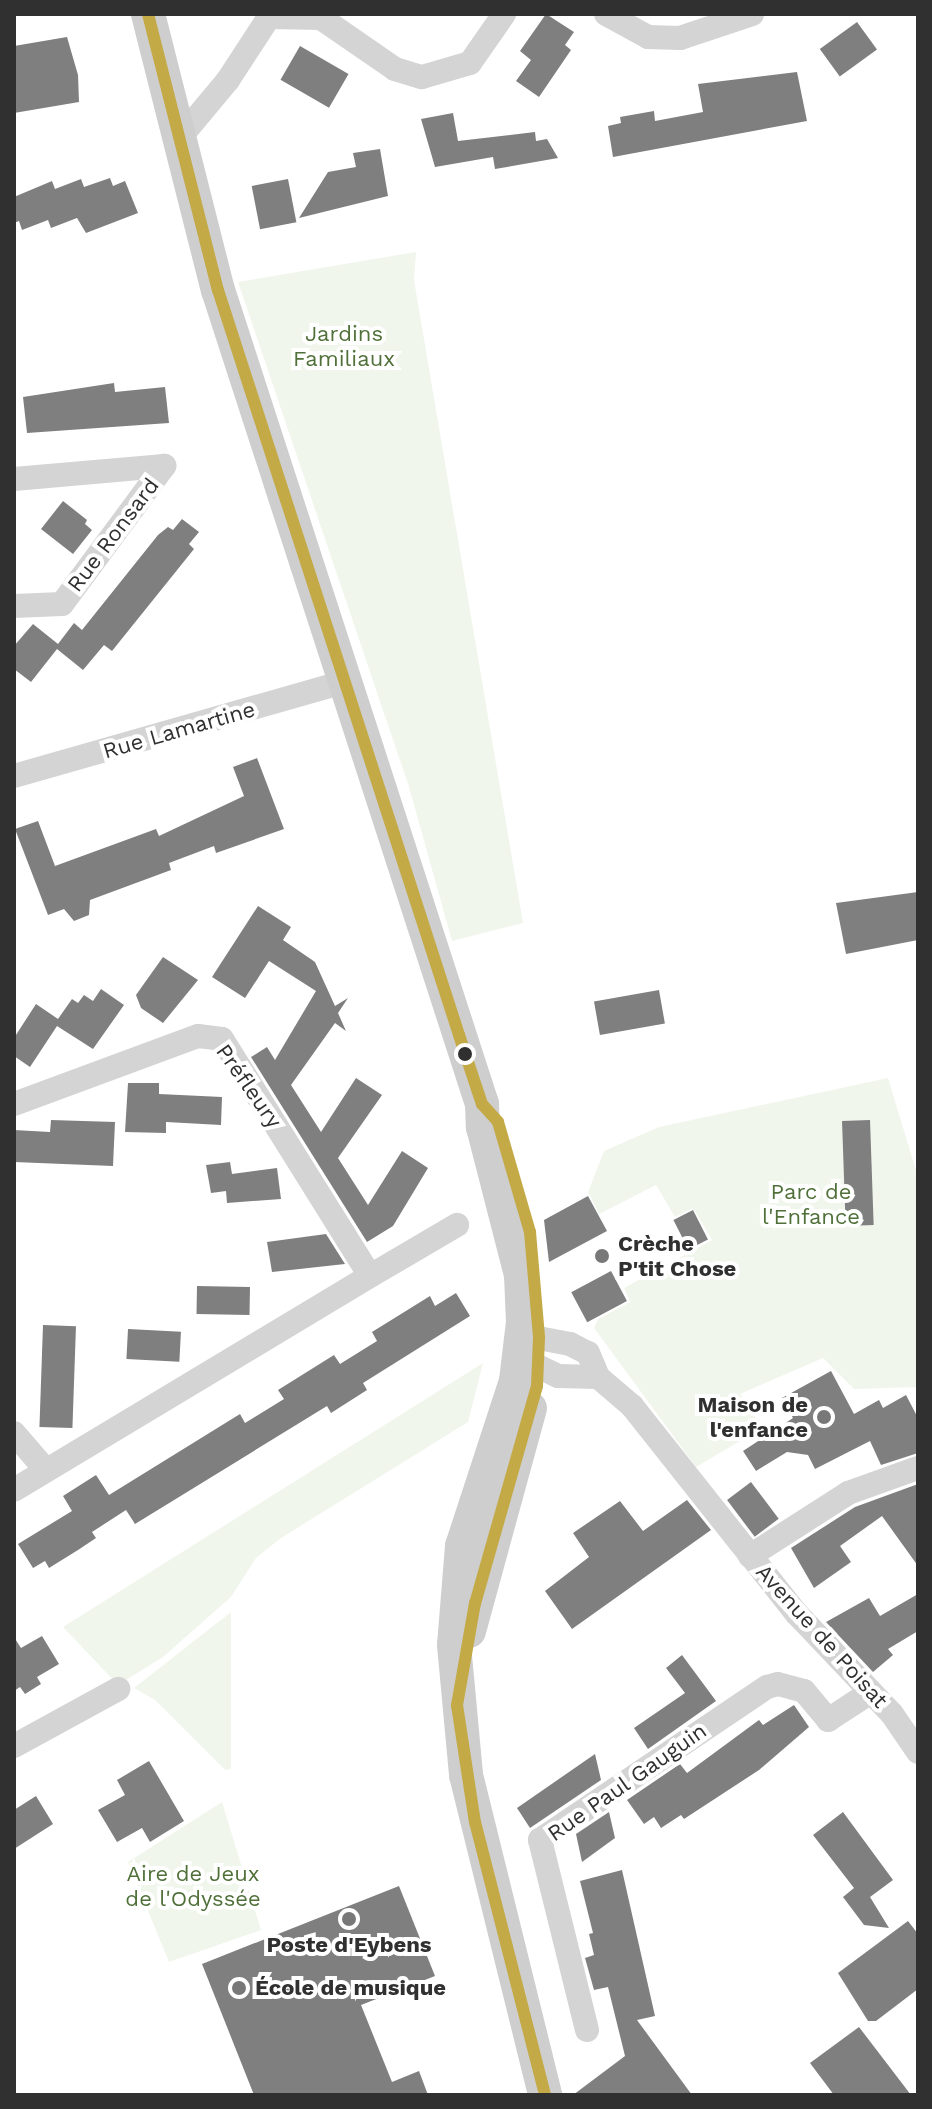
<!DOCTYPE html>
<html>
<head>
<meta charset="utf-8">
<style>
  body { margin:0 }
  #map { position:relative; width:932px; height:2109px; overflow:hidden; background:#fff; font-family:"Work Sans",sans-serif }
  div>[style] { position:absolute }
  [style*='--x'] { left:calc(var(--x)*1px); top:calc(var(--y)*1px); width:calc(var(--w)*1px); rotate:calc(var(--a)*1deg) }
  .green>* { inset:0; background:#f1f6ec }
  .building>* { inset:0; background:#7f7f7f; transform-origin:0 0 }
  .minor>* { height:24px; margin:-12px; padding:0 12px; transform-origin:12px; border-radius:12px; background:#d4d4d4 }
  .secondary>* { height:34px; margin:-17px; padding:0 17px; transform-origin:17px; border-radius:17px; background:#cecece }
  .bus-1>* { height:12px; margin:-6px; padding:0 6px; transform-origin:6px; border-radius:6px; background:#c4aa46 }
  .dots>* { width:22px; height:22px; translate:-50% -50%; box-sizing:border-box; border:4px solid #fff; border-radius:50% }
  span { translate:-50% -50%; white-space:nowrap; text-align:center; line-height:1.15; -webkit-text-stroke:8px #fff; paint-order:stroke }
  .park-label { font-size:22px; color:#507039 }
  .street-label { font-size:22px; color:#303030 }
  .poi-label { font-size:22px; color:#303030; font-weight:700 }
  .left { translate:0 -50%; text-align:left }
  .right { translate:-100% -50%; text-align:right }
  .frame { position:absolute; inset:0; border:16px solid #303030; pointer-events:none }
</style>
</head>
<body>
<div id="map">
  <div class="green">
    <i style="clip-path:polygon(416px 252px,414px 280px,523px 923px,452px 941px,409px 787px,238px 282px)"></i>
    <i style="clip-path:polygon(888px 1078px,918px 1177px,918px 1387px,854px 1389px,823px 1358px,740px 1394px,762px 1428px,696px 1467px,594px 1328px,598px 1319px,630px 1302px,624px 1288px,712px 1240px,693px 1208px,675px 1217px,656px 1185px,599px 1214px,588px 1192px,604px 1151px,659px 1127px)"></i>
    <i style="clip-path:polygon(483px 1363px,468px 1422px,281px 1538px,256px 1558px,231px 1597px,163px 1657px,118px 1685px,63px 1627px)"></i>
    <i style="clip-path:polygon(231px 1612px,231px 1769px,225px 1770px,155px 1700px,134px 1688px)"></i>
    <i style="clip-path:polygon(222px 1802px,261px 1930px,169px 1962px,128px 1862px)"></i>
  </div>
  <div class="building">
    <i style="clip-path:polygon(546px 14px,574px 32px,565px 45px,571px 50px,539px 97px,516px 81px,531px 60px,520px 51px)"></i>
    <i style="left:857px;top:22px;width:34px;height:46px;rotate:54deg"></i>
    <i style="clip-path:polygon(67px 37px,78px 75px,79px 102px,14px 113px,14px 46px)"></i>
    <i style="left:300px;top:46px;width:56px;height:39px;rotate:30deg"></i>
    <i style="clip-path:polygon(797px 72px,807px 121px,613px 157px,608px 126px,621px 123px,620px 117px,654px 111px,655px 121px,703px 112px,698px 84px)"></i>
    <i style="clip-path:polygon(453px 113px,458px 141px,535px 132px,536px 141px,547px 139px,558px 158px,495px 169px,493px 157px,435px 167px,421px 119px)"></i>
    <i style="clip-path:polygon(380px 149px,388px 196px,299px 218px,328px 172px,356px 167px,353px 153px)"></i>
    <i style="clip-path:polygon(110px 178px,113px 186px,125px 181px,138px 213px,86px 233px,77px 218px,51px 228px,48px 220px,22px 230px,19px 221px,14px 223px,14px 197px,52px 181px,55px 189px,81px 179px,84px 187px)"></i>
    <i style="left:288px;top:179px;width:44px;height:37px;rotate:79deg"></i>
    <i style="clip-path:polygon(114px 383px,115px 392px,165px 387px,169px 423px,27px 433px,23px 397px)"></i>
    <i style="clip-path:polygon(63px 501px,87px 520px,85px 524px,92px 530px,73px 554px,41px 529px)"></i>
    <i style="clip-path:polygon(182px 519px,199px 532px,189px 544px,194px 549px,112px 651px,104px 645px,83px 670px,57px 649px,31px 682px,14px 669px,14px 646px,33px 624px,58px 644px,74px 623px,82px 630px,158px 535px,168px 527px,173px 530px)"></i>
    <i style="clip-path:polygon(257px 758px,284px 829px,216px 853px,214px 846px,169px 863px,171px 870px,90px 900px,89px 915px,74px 921px,64px 909px,48px 915px,15px 829px,38px 821px,55px 866px,156px 829px,159px 836px,244px 796px,233px 767px)"></i>
    <i style="clip-path:polygon(918px 892px,918px 940px,846px 954px,836px 903px)"></i>
    <i style="clip-path:polygon(258px 906px,291px 927px,283px 940px,315px 962px,335px 1006px,348px 998px,338px 1013px,346px 1031px,335px 1023px,291px 1085px,321px 1132px,356px 1078px,382px 1095px,338px 1158px,368px 1205px,402px 1151px,428px 1168px,393px 1226px,367px 1242px,251px 1057px,267px 1047px,275px 1060px,316px 991px,269px 961px,245px 998px,212px 977px)"></i>
    <i style="clip-path:polygon(163px 957px,198px 980px,163px 1023px,141px 1008px,136px 995px)"></i>
    <i style="clip-path:polygon(101px 989px,124px 1005px,93px 1049px,57px 1026px,30px 1067px,14px 1056px,14px 1038px,36px 1004px,58px 1019px,72px 999px,78px 1003px,84px 995px,93px 1001px)"></i>
    <i style="left:659px;top:990px;width:34px;height:66px;rotate:80deg"></i>
    <i style="clip-path:polygon(128px 1083px,159px 1083px,159px 1094px,222px 1097px,221px 1125px,166px 1122px,166px 1133px,125px 1132px)"></i>
    <i style="clip-path:polygon(51px 1120px,115px 1122px,113px 1166px,14px 1162px,14px 1130px,50px 1132px)"></i>
    <i style="left:870px;top:1120px;width:105px;height:28px;rotate:88deg"></i>
    <i style="clip-path:polygon(230px 1162px,232px 1174px,277px 1168px,281px 1199px,227px 1203px,226px 1191px,211px 1193px,206px 1165px)"></i>
    <i style="clip-path:polygon(588px 1196px,607px 1231px,549px 1262px,544px 1220px)"></i>
    <i style="left:693px;top:1210px;width:33px;height:22px;rotate:63deg"></i>
    <i style="clip-path:polygon(326px 1234px,345px 1264px,272px 1272px,267px 1242px)"></i>
    <i style="left:611px;top:1271px;width:34px;height:45px;rotate:62deg"></i>
    <i style="left:197px;top:1286px;width:53px;height:28px;rotate:1deg"></i>
    <i style="clip-path:polygon(456px 1293px,470px 1316px,363px 1383px,367px 1390px,331px 1413px,327px 1406px,135px 1524px,126px 1510px,92px 1532px,96px 1538px,78px 1550px,49px 1568px,45px 1561px,33px 1568px,18px 1544px,72px 1511px,63px 1496px,96px 1475px,109px 1495px,240px 1414px,245px 1423px,284px 1399px,278px 1390px,334px 1355px,340px 1364px,377px 1341px,372px 1332px,430px 1296px,435px 1306px)"></i>
    <i style="left:43px;top:1325px;width:33px;height:102px;rotate:2deg"></i>
    <i style="left:128px;top:1329px;width:53px;height:30px;rotate:3deg"></i>
    <i style="clip-path:polygon(831px 1371px,854px 1414px,879px 1400px,883px 1408px,906px 1395px,918px 1418px,918px 1453px,881px 1465px,870px 1441px,815px 1469px,808px 1455px,787px 1452px,756px 1471px,743px 1451px,793px 1418px,782px 1398px)"></i>
    <i style="left:751px;top:1482px;width:46px;height:30px;rotate:53deg"></i>
    <i style="clip-path:polygon(918px 1484px,918px 1566px,882px 1516px,840px 1546px,851px 1562px,814px 1588px,791px 1548px,855px 1507px)"></i>
    <i style="clip-path:polygon(687px 1500px,711px 1530px,572px 1629px,545px 1591px,589px 1557px,573px 1533px,620px 1501px,643px 1531px)"></i>
    <i style="clip-path:polygon(918px 1594px,918px 1631px,888px 1649px,893px 1655px,873px 1672px,826px 1622px,869px 1598px,880px 1616px)"></i>
    <i style="clip-path:polygon(42px 1636px,59px 1664px,37px 1677px,41px 1684px,25px 1694px,20px 1687px,14px 1691px,14px 1637px,21px 1648px)"></i>
    <i style="clip-path:polygon(682px 1655px,716px 1701px,648px 1749px,634px 1728px,685px 1693px,666px 1668px)"></i>
    <i style="clip-path:polygon(794px 1705px,809px 1727px,759px 1770px,684px 1819px,681px 1815px,661px 1828px,654px 1817px,644px 1824px,627px 1800px,680px 1764px,687px 1773px,759px 1720px,763px 1725px)"></i>
    <i style="clip-path:polygon(595px 1754px,601px 1780px,530px 1828px,517px 1808px)"></i>
    <i style="clip-path:polygon(149px 1761px,184px 1821px,150px 1842px,142px 1828px,117px 1842px,98px 1810px,125px 1795px,117px 1780px)"></i>
    <i style="clip-path:polygon(36px 1796px,53px 1824px,14px 1849px,14px 1810px)"></i>
    <i style="clip-path:polygon(609px 1812px,615px 1838px,582px 1862px,576px 1834px)"></i>
    <i style="clip-path:polygon(843px 1812px,893px 1880px,870px 1897px,889px 1928px,864px 1925px,843px 1897px,854px 1888px,813px 1835px)"></i>
    <i style="clip-path:polygon(622px 1870px,655px 2016px,637px 2020px,692px 2095px,573px 2095px,625px 2056px,608px 1987px,594px 1990px,585px 1958px,594px 1955px,589px 1934px,593px 1933px,580px 1881px)"></i>
    <i style="clip-path:polygon(399px 1886px,435px 1976px,361px 2005px,392px 2082px,419px 2071px,428px 2095px,254px 2095px,202px 1964px)"></i>
    <i style="clip-path:polygon(908px 1921px,918px 1934px,918px 1989px,876px 2021px,868px 2021px,838px 1973px)"></i>
    <i style="clip-path:polygon(859px 2027px,911px 2095px,834px 2095px,810px 2063px)"></i>
  </div>
  <div class="minor">
    <i style="--x:606;--y:14;--w:48;--a:28.7"></i>
    <i style="--x:648;--y:37;--w:32;--a:2"></i>
    <i style="--x:680;--y:38;--w:76;--a:-18.4"></i>
    <i style="--x:178;--y:140;--w:78;--a:-50.2"></i>
    <i style="--x:228;--y:80;--w:75;--a:-56.9"></i>
    <i style="--x:269;--y:17;--w:52;--a:1.1"></i>
    <i style="--x:321;--y:18;--w:90;--a:34.6"></i>
    <i style="--x:395;--y:69;--w:28;--a:17"></i>
    <i style="--x:422;--y:77;--w:50;--a:-16.3"></i>
    <i style="--x:470;--y:63;--w:60;--a:-55.2"></i>
    <i style="--x:14;--y:479;--w:151;--a:-5"></i>
    <i style="--x:14;--y:606;--w:48;--a:-2.4"></i>
    <i style="--x:62;--y:604;--w:172;--a:-53.5"></i>
    <i style="--x:14;--y:776;--w:343;--a:-15.9"></i>
    <i style="--x:14;--y:1104;--w:196;--a:-20.3"></i>
    <i style="--x:198;--y:1036;--w:24;--a:7"></i>
    <i style="--x:222;--y:1039;--w:279;--a:58"></i>
    <i style="--x:370;--y:1276;--w:415;--a:149"></i>
    <i style="--x:370;--y:1276;--w:101;--a:-30.4"></i>
    <i style="--x:522;--y:1335;--w:49;--a:10.6"></i>
    <i style="--x:570;--y:1344;--w:20;--a:27"></i>
    <i style="--x:588;--y:1353;--w:26;--a:67"></i>
    <i style="--x:598;--y:1377;--w:45;--a:40.5"></i>
    <i style="--x:632;--y:1406;--w:265;--a:51.6"></i>
    <i style="--x:797;--y:1614;--w:138;--a:46.5"></i>
    <i style="--x:892;--y:1714;--w:46;--a:55.6"></i>
    <i style="--x:519;--y:1357;--w:43;--a:26"></i>
    <i style="--x:558;--y:1376;--w:40;--a:1.4"></i>
    <i style="--x:14;--y:1433;--w:46;--a:49.4"></i>
    <i style="--x:750;--y:1556;--w:117;--a:-32.7"></i>
    <i style="--x:848;--y:1493;--w:74;--a:-19.7"></i>
    <i style="--x:14;--y:1746;--w:119;--a:-28.7"></i>
    <i style="--x:587;--y:2030;--w:196;--a:-103.9"></i>
    <i style="--x:540;--y:1840;--w:274;--a:-34"></i>
    <i style="--x:767;--y:1687;--w:11;--a:-15"></i>
    <i style="--x:778;--y:1684;--w:27;--a:15"></i>
    <i style="--x:804;--y:1691;--w:38;--a:50"></i>
    <i style="--x:828;--y:1720;--w:51;--a:-33.1"></i>
  </div>
  <div class="secondary">
    <i style="--x:148;--y:14;--w:285;--a:75.8"></i>
    <i style="--x:218;--y:290;--w:856;--a:72.03"></i>
    <i style="--x:482;--y:1104;--w:23;--a:88"></i>
    <i style="--x:483;--y:1127;--w:153;--a:75.6"></i>
    <i style="--x:521;--y:1275;--w:47;--a:87.6"></i>
    <i style="--x:523;--y:1322;--w:59;--a:96.8"></i>
    <i style="--x:516;--y:1381;--w:174;--a:108.1"></i>
    <i style="--x:462;--y:1546;--w:99;--a:94.6"></i>
    <i style="--x:454;--y:1645;--w:131;--a:84.7"></i>
    <i style="--x:466;--y:1775;--w:330;--a:76.1"></i>
    <i style="--x:469;--y:1631;--w:231;--a:-74.7"></i>
  </div>
  <div class="bus-1">
    <i style="--x:148;--y:14;--w:285;--a:75.8"></i>
    <i style="--x:218;--y:290;--w:783;--a:72.07"></i>
    <i style="--x:459;--y:1035;--w:73;--a:71.6"></i>
    <i style="--x:482;--y:1104;--w:24;--a:48"></i>
    <i style="--x:498;--y:1122;--w:115;--a:73.8"></i>
    <i style="--x:530;--y:1232;--w:106;--a:85.1"></i>
    <i style="--x:539;--y:1338;--w:48;--a:92.4"></i>
    <i style="--x:537;--y:1386;--w:226;--a:105.9"></i>
    <i style="--x:475;--y:1603;--w:104;--a:100"></i>
    <i style="--x:457;--y:1705;--w:118;--a:81.3"></i>
    <i style="--x:475;--y:1822;--w:282;--a:75.6"></i>
  </div>
  <div class="dots">
    <i style="left:465px;top:1054px;background:#303030"></i>
    <i style="left:602px;top:1256px;background:#787878"></i>
    <i style="left:824px;top:1417px;background:#787878"></i>
    <i style="left:349px;top:1919px;background:#787878"></i>
    <i style="left:239px;top:1988px;background:#787878"></i>
  </div>
  <div class="park-label">
    <span style="left:344px;top:346px">Jardins<br>Familiaux</span>
    <span style="left:811px;top:1204px">Parc de<br>l'Enfance</span>
    <span style="left:193px;top:1886px">Aire de Jeux<br>de l'Odyssée</span>
  </div>
  <div class="street-label">
    <span style="left:113px;top:535px;rotate:-53deg">Rue Ronsard</span>
    <span style="left:179px;top:730px;rotate:-16deg">Rue Lamartine</span>
    <span style="left:249px;top:1086px;rotate:55deg">Préfleury</span>
    <span style="left:822px;top:1636px;rotate:48deg">Avenue de Poisat</span>
    <span style="left:627px;top:1782px;rotate:-35deg">Rue Paul Gauguin</span>
  </div>
  <div class="poi-label">
    <span class="left" style="left:618px;top:1256px">Crèche<br>P'tit Chose</span>
    <span class="right" style="left:808px;top:1417px">Maison de<br>l'enfance</span>
    <span style="left:349px;top:1945px">Poste d'Eybens</span>
    <span class="left" style="left:255px;top:1988px">École de musique</span>
  </div>
  <div class="frame"></div>
</div>
</body>
</html>
